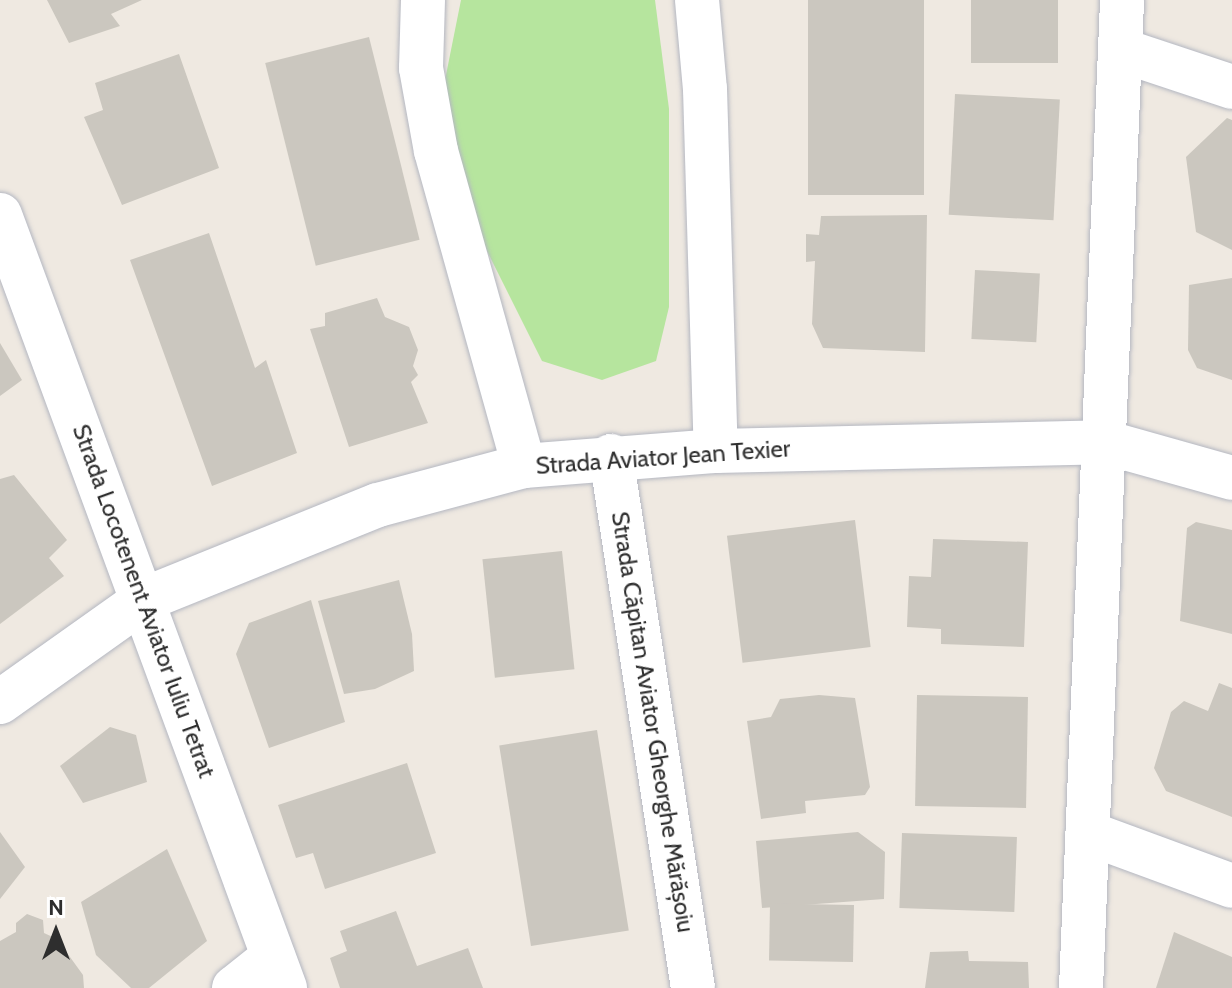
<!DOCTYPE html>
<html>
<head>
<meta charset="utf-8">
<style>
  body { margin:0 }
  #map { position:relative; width:1232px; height:988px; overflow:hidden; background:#efe9e1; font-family:Cabin,sans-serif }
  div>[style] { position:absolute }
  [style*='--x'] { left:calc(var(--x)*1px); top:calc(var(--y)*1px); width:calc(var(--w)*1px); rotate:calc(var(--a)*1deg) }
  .green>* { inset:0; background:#b6e59e }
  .building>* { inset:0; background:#cbc7bf; transform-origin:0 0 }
  .roads { filter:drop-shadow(0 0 2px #b4b7c1) drop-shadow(0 0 2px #b4b7c1) }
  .street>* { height:44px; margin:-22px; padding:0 22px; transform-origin:22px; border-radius:22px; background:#fff }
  span { translate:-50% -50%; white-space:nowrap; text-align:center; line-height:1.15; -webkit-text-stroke:6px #fff; paint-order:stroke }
  .street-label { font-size:24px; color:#2e2e2e }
  .north { position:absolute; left:16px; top:892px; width:80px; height:80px; -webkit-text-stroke:6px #fff; paint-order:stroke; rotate:0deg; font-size:22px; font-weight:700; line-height:32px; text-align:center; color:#2e2e2e }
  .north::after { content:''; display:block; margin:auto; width:28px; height:36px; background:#2e2e2e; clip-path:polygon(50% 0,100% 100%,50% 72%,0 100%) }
</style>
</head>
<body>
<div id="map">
  <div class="green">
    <i style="clip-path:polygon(461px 0,655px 0,669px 109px,669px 307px,656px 361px,602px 380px,542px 361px,466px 209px,445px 80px)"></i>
  </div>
  <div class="building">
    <i style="clip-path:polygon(47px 0,142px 0,111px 14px,120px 26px,69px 43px)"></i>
    <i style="left:808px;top:0;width:116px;height:195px"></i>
    <i style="left:971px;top:0;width:87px;height:63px"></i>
    <i style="left:369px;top:37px;width:209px;height:107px;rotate:76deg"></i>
    <i style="clip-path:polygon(179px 54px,219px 168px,122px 205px,84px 117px,103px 110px,95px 83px)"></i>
    <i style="left:955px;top:94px;width:105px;height:121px;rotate:3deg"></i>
    <i style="clip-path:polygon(1227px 118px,1232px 120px,1232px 250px,1196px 232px,1186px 157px)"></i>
    <i style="clip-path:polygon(927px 215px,925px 352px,823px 348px,812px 324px,815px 261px,806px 262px,806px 234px,819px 235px,821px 216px)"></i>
    <i style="clip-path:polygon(209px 233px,255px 368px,266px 360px,297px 453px,212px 486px,130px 260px)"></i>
    <i style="left:975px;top:270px;width:65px;height:69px;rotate:3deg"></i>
    <i style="clip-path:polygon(1232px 278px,1232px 380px,1197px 368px,1188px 350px,1189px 285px)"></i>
    <i style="clip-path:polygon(377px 298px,385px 317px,409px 327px,418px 350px,413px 366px,418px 375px,411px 382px,428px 423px,349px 447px,310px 329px,325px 326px,325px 313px)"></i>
    <i style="clip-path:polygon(0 343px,22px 380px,0 396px)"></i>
    <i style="clip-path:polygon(14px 475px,67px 540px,49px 558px,64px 576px,0 624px,0 479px)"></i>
    <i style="left:855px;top:520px;width:128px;height:129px;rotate:83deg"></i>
    <i style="clip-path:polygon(1196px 522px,1232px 530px,1232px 634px,1180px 621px,1187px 528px)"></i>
    <i style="clip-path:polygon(933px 539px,1028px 542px,1024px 647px,941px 644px,941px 629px,907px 627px,909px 576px,931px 577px)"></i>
    <i style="left:562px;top:551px;width:119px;height:80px;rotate:84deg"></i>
    <i style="clip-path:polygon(399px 580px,412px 634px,414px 671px,375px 689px,344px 694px,318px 601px)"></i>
    <i style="clip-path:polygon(311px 600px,345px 722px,269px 748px,236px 654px,249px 623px)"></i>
    <i style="clip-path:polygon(1219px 683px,1232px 688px,1232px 817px,1166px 791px,1154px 768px,1171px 712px,1184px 701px,1208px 711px)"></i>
    <i style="clip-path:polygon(819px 695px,855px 698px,870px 787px,865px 795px,805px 801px,806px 813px,761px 819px,747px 721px,771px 717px,780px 699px)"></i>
    <i style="left:917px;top:695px;width:111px;height:111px;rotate:1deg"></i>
    <i style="clip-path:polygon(110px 727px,136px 735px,147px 782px,83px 803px,60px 766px)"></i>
    <i style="left:597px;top:730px;width:203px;height:99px;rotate:81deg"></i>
    <i style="clip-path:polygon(407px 763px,436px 853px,325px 889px,313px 853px,296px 858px,278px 805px)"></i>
    <i style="clip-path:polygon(0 832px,25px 867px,0 899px)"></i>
    <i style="clip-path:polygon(858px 832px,885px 852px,884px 899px,762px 908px,756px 841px)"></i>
    <i style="left:902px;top:833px;width:115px;height:75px;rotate:2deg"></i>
    <i style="clip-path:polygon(167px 849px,207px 941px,149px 988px,131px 988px,96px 955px,81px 902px)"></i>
    <i style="left:854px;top:905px;width:57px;height:84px;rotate:91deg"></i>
    <i style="clip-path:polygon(396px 911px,417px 966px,468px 948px,483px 988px,340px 988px,330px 958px,347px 951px,340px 931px)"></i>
    <i style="clip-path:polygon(27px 914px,43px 920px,44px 933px,57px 939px,83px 975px,84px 988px,0 988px,0 941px,16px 932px,16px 923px)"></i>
    <i style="clip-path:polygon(1174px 932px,1232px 957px,1232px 988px,1156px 988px)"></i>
    <i style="clip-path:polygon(968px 951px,969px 961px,1028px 962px,1029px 988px,925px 988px,930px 952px)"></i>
  </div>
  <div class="roads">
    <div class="street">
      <i style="--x:423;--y:0;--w:68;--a:91.7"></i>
      <i style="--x:421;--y:68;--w:84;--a:79.8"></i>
      <i style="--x:436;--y:151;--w:327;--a:74.4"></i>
      <i style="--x:697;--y:0;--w:89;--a:84.9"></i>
      <i style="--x:705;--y:89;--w:362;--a:88.3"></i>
      <i style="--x:1121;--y:50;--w:117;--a:18.4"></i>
      <i style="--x:0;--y:215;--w:824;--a:69.76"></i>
      <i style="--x:611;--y:456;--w:538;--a:81.24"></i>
      <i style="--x:0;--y:702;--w:178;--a:-35.4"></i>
      <i style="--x:145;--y:599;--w:251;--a:-22"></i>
      <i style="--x:378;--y:505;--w:151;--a:-15"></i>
      <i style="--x:524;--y:466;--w:193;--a:-4.5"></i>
      <i style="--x:716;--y:451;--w:388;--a:-1.3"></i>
      <i style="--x:1104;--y:442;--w:133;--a:15.7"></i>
      <i style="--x:1088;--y:833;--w:153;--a:20.2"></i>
      <i style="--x:234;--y:988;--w:50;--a:-38.5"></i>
      <i style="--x:1081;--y:988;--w:989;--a:-87.62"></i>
    </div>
  </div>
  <div class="street-label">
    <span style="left:663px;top:457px;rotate:-4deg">Strada Aviator Jean Texier</span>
    <span style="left:144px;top:601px;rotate:70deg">Strada Locotenent Aviator Iuliu Tetrat</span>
    <span style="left:653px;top:722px;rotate:81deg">Strada Căpitan Aviator Gheorghe Mărășoiu</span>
  </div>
  <div class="north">N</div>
</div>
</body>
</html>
